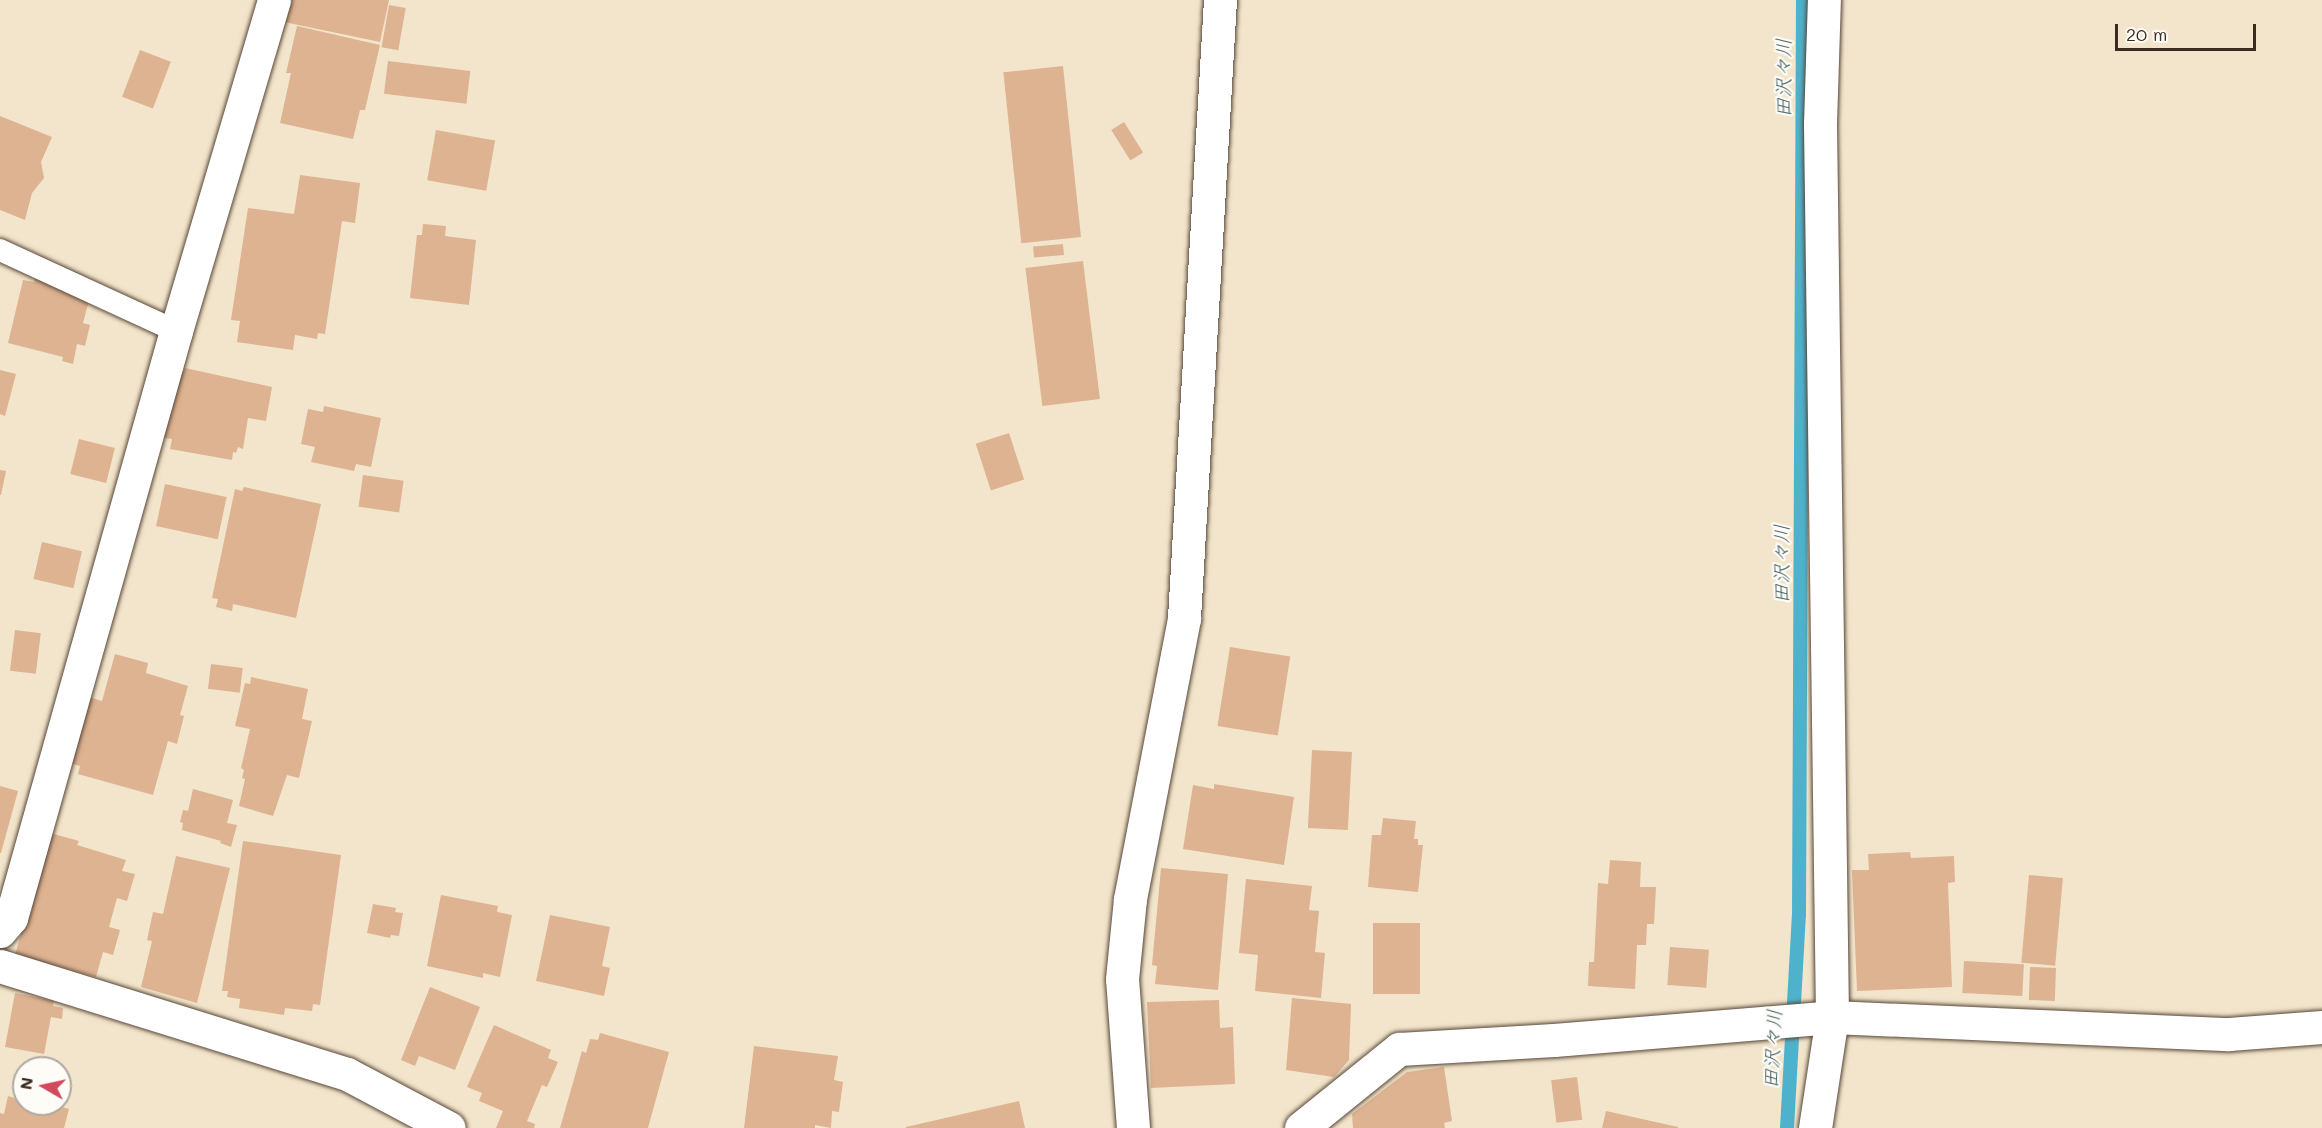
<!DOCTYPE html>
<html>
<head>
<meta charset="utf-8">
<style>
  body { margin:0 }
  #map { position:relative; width:2322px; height:1128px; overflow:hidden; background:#f3e5cb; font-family:Mali,"Klee One",sans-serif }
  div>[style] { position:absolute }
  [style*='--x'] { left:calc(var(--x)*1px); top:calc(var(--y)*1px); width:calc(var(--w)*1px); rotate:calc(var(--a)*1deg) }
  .stream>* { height:14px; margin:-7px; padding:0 7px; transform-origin:7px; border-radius:7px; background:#4eb2cc }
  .building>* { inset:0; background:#deb391; transform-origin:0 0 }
  .roads { filter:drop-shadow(0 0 2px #574638) drop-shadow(0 0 2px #574638) }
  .service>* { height:22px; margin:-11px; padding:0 11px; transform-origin:11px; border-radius:11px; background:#fff }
  .minor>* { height:33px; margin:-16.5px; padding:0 16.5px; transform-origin:16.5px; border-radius:16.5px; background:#fff }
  span { translate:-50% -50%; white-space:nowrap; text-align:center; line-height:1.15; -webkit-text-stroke:4.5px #fdfcf7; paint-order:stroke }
  .water-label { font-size:20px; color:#436064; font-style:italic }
  .north { position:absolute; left:12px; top:1056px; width:60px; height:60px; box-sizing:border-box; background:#fdfcf7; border:2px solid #afa8a0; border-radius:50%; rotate:279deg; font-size:16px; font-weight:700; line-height:24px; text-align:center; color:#3b2a1e }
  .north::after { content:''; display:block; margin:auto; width:21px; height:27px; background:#d1495b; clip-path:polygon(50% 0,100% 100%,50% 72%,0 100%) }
  .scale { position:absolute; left:2115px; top:24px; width:141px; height:27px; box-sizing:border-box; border:3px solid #3b2a1e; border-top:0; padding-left:8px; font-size:18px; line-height:21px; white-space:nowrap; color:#3b2a1e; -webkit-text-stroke:4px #fdfcf7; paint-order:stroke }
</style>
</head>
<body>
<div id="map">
  <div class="stream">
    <i style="--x:1787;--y:1128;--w:213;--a:-86.8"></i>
    <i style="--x:1799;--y:915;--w:915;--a:-89.75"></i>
  </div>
  <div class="building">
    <i style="clip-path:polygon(288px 0,389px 0,380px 42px,284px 22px)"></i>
    <i style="left:389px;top:5px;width:17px;height:43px;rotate:10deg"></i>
    <i style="clip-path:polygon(297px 26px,380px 45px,365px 110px,360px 110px,353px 139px,280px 123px,291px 73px,286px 73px)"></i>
    <i style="left:140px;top:50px;width:33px;height:50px;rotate:21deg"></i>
    <i style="left:388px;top:61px;width:83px;height:33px;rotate:7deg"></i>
    <i style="left:1063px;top:66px;width:172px;height:60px;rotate:84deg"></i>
    <i style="clip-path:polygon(0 116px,52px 137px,41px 162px,44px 178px,32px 193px,25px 220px,0 210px)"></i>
    <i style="left:1124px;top:122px;width:36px;height:15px;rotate:58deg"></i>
    <i style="left:436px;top:130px;width:60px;height:51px;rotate:10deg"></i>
    <i style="clip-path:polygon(300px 175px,360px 183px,355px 223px,342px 221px,325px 334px,318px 333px,317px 339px,295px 335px,293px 350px,237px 342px,240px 321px,231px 320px,248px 208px,294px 214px)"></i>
    <i style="clip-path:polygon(423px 224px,446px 226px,445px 236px,476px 240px,469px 305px,410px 298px,417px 235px,422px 235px)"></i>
    <i style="left:1063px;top:244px;width:11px;height:30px;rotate:85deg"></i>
    <i style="left:1083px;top:261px;width:139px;height:58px;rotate:83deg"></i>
    <i style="clip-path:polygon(36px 275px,90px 297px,83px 323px,90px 325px,85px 346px,77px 344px,73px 364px,62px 361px,63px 357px,8px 343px,23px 280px,34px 282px)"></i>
    <i style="clip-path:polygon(185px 368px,272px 387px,266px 421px,248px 418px,243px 449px,238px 447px,236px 453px,233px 452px,232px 460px,170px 449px,172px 439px,158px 437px,177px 372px,183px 373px)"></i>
    <i style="clip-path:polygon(0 370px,16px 374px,5px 416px,0 414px)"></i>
    <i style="clip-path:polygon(324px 406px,381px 418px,371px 467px,356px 464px,354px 471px,311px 462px,315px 447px,301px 444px,308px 409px,323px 412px)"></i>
    <i style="left:1009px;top:433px;width:49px;height:35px;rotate:72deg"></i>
    <i style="left:79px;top:439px;width:37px;height:36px;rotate:14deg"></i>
    <i style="clip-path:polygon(0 470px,6px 471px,1px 495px,0 495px)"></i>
    <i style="left:363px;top:475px;width:41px;height:32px;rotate:8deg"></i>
    <i style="left:165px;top:484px;width:63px;height:43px;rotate:12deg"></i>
    <i style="clip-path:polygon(244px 487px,321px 504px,296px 618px,233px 604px,232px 611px,216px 607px,218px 599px,212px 598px,235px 489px,242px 491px)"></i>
    <i style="left:42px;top:542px;width:41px;height:38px;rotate:13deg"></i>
    <i style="left:15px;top:630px;width:26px;height:41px;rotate:7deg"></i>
    <i style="left:1230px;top:647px;width:61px;height:80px;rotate:9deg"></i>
    <i style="clip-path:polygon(115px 654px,148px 663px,146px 673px,188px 686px,180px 715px,184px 716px,177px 744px,168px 741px,153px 795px,78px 774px,80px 766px,67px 762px,86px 696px,102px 701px)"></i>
    <i style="left:211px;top:664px;width:32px;height:25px;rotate:7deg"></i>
    <i style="clip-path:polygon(251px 677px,308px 689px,302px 719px,312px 721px,299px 778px,287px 775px,273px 816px,239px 806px,245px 779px,242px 778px,244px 770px,241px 768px,250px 729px,235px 726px,245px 683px,250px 684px)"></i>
    <i style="left:1312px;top:750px;width:40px;height:78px;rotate:3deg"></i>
    <i style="clip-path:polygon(1214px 784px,1294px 797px,1284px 865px,1183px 849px,1193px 785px,1214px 789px)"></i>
    <i style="clip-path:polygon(0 786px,18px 791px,1px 853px,0 853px)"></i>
    <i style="clip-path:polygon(193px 789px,233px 800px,227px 823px,237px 825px,231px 847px,220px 843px,221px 841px,182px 830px,183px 823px,180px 822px,183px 810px,188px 811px)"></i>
    <i style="clip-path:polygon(1383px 818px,1416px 821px,1414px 839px,1418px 839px,1418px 845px,1423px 845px,1418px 892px,1368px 887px,1372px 835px,1381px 835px)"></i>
    <i style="clip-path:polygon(50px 833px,79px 841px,77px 845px,126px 860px,122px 871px,135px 874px,127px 901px,117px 898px,109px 927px,120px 930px,113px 955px,103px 952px,96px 977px,15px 955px)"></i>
    <i style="clip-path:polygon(243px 841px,341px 855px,320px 1005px,313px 1004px,312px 1011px,285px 1008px,284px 1015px,239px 1008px,240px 999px,227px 997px,228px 991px,222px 991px)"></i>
    <i style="clip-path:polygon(1910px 852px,1911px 858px,1954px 856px,1955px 882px,1948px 883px,1952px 987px,1857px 991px,1852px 870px,1869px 870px,1868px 854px)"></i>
    <i style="clip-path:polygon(176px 856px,230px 868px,197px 1003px,141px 987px,152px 941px,147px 940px,153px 912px,163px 914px)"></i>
    <i style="clip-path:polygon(1610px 860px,1641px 862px,1640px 887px,1656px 887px,1654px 924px,1647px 924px,1646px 945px,1637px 945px,1635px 989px,1588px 986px,1589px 962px,1594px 962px,1598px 883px,1608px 884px)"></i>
    <i style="clip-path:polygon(1161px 868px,1228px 874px,1218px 990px,1155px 984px,1157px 966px,1152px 965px)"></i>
    <i style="left:2029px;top:875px;width:34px;height:88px;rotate:5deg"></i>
    <i style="clip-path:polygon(1246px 879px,1312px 886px,1309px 910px,1319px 911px,1315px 952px,1325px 953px,1321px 998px,1255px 991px,1258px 955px,1239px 953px)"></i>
    <i style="clip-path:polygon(441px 895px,498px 906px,497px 912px,512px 915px,500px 977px,483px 973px,483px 978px,427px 966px)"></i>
    <i style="clip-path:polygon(373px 904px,396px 908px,395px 912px,403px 913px,399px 936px,391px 935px,390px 938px,367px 933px)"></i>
    <i style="clip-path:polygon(550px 915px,610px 927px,602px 966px,610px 968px,604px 996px,536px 981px)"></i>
    <i style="left:1373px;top:923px;width:47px;height:71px"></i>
    <i style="left:1670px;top:947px;width:39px;height:38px;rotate:4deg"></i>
    <i style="left:1964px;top:961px;width:60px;height:32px;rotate:3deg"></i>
    <i style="left:2030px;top:967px;width:26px;height:33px;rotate:2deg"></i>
    <i style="clip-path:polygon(430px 987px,480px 1007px,455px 1070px,419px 1056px,415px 1066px,401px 1060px)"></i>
    <i style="clip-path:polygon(15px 993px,54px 1001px,53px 1006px,63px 1008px,62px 1019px,51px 1017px,44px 1054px,5px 1047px)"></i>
    <i style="clip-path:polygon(1292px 998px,1351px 1004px,1349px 1060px,1334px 1077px,1286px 1070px)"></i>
    <i style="clip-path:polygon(1219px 1000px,1220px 1028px,1233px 1027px,1235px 1084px,1151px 1088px,1147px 1002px)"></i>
    <i style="clip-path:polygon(494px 1025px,551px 1050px,548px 1058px,558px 1062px,547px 1087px,542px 1085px,527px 1121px,535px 1124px,534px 1128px,496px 1128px,503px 1111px,479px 1101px,482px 1093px,467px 1087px)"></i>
    <i style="clip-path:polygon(600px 1033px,669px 1052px,648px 1128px,560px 1128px,582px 1051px,586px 1053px,590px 1039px,598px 1040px)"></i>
    <i style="clip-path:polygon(754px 1046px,838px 1056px,834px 1080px,843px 1082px,839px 1112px,832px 1111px,831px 1128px,815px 1125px,815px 1128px,744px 1128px)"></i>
    <i style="clip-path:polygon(1444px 1067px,1452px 1121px,1444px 1123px,1445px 1128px,1353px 1128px,1352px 1114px,1407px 1072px)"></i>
    <i style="left:1577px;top:1077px;width:43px;height:26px;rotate:83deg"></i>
    <i style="clip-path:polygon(8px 1096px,24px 1101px,24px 1104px,52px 1104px,69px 1109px,64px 1128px,0 1128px,0 1113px,4px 1114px)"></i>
    <i style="clip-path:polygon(1019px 1101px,1025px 1128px,906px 1128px,906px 1127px)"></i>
    <i style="clip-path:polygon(1606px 1111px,1678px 1127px,1678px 1128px,1602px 1128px)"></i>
  </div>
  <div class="roads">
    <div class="service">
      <i style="--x:0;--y:250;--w:194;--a:24.7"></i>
    </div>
    <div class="minor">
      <i style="--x:0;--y:931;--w:17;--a:-50"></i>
      <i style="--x:11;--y:918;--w:610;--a:-74.3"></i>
      <i style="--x:176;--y:331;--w:345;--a:-73.5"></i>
      <i style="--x:0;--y:966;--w:363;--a:17.3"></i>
      <i style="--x:347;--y:1074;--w:115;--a:27.9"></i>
      <i style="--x:1133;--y:1128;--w:149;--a:-94.2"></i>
      <i style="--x:1122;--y:979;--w:80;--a:-84.3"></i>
      <i style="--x:1130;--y:899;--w:286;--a:-79.1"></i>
      <i style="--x:1184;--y:618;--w:619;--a:-86.67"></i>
      <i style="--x:1301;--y:1128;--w:126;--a:-38.9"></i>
      <i style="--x:1399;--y:1049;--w:155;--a:-3.3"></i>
      <i style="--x:1554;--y:1040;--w:279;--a:-4.7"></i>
      <i style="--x:1832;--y:1017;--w:397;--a:2.5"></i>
      <i style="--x:2229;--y:1034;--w:93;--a:-4.3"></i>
      <i style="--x:1815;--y:1128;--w:112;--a:-81.3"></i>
      <i style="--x:1832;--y:1017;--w:893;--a:-90.77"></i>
      <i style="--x:1820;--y:124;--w:124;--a:-88.2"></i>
    </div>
  </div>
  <div class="water-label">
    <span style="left:1783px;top:78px;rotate:-90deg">田沢々川</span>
    <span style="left:1781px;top:564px;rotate:-90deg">田沢々川</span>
    <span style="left:1772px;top:1049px;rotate:-87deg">田沢々川</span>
  </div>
  <div class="north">N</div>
  <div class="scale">20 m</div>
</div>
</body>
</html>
